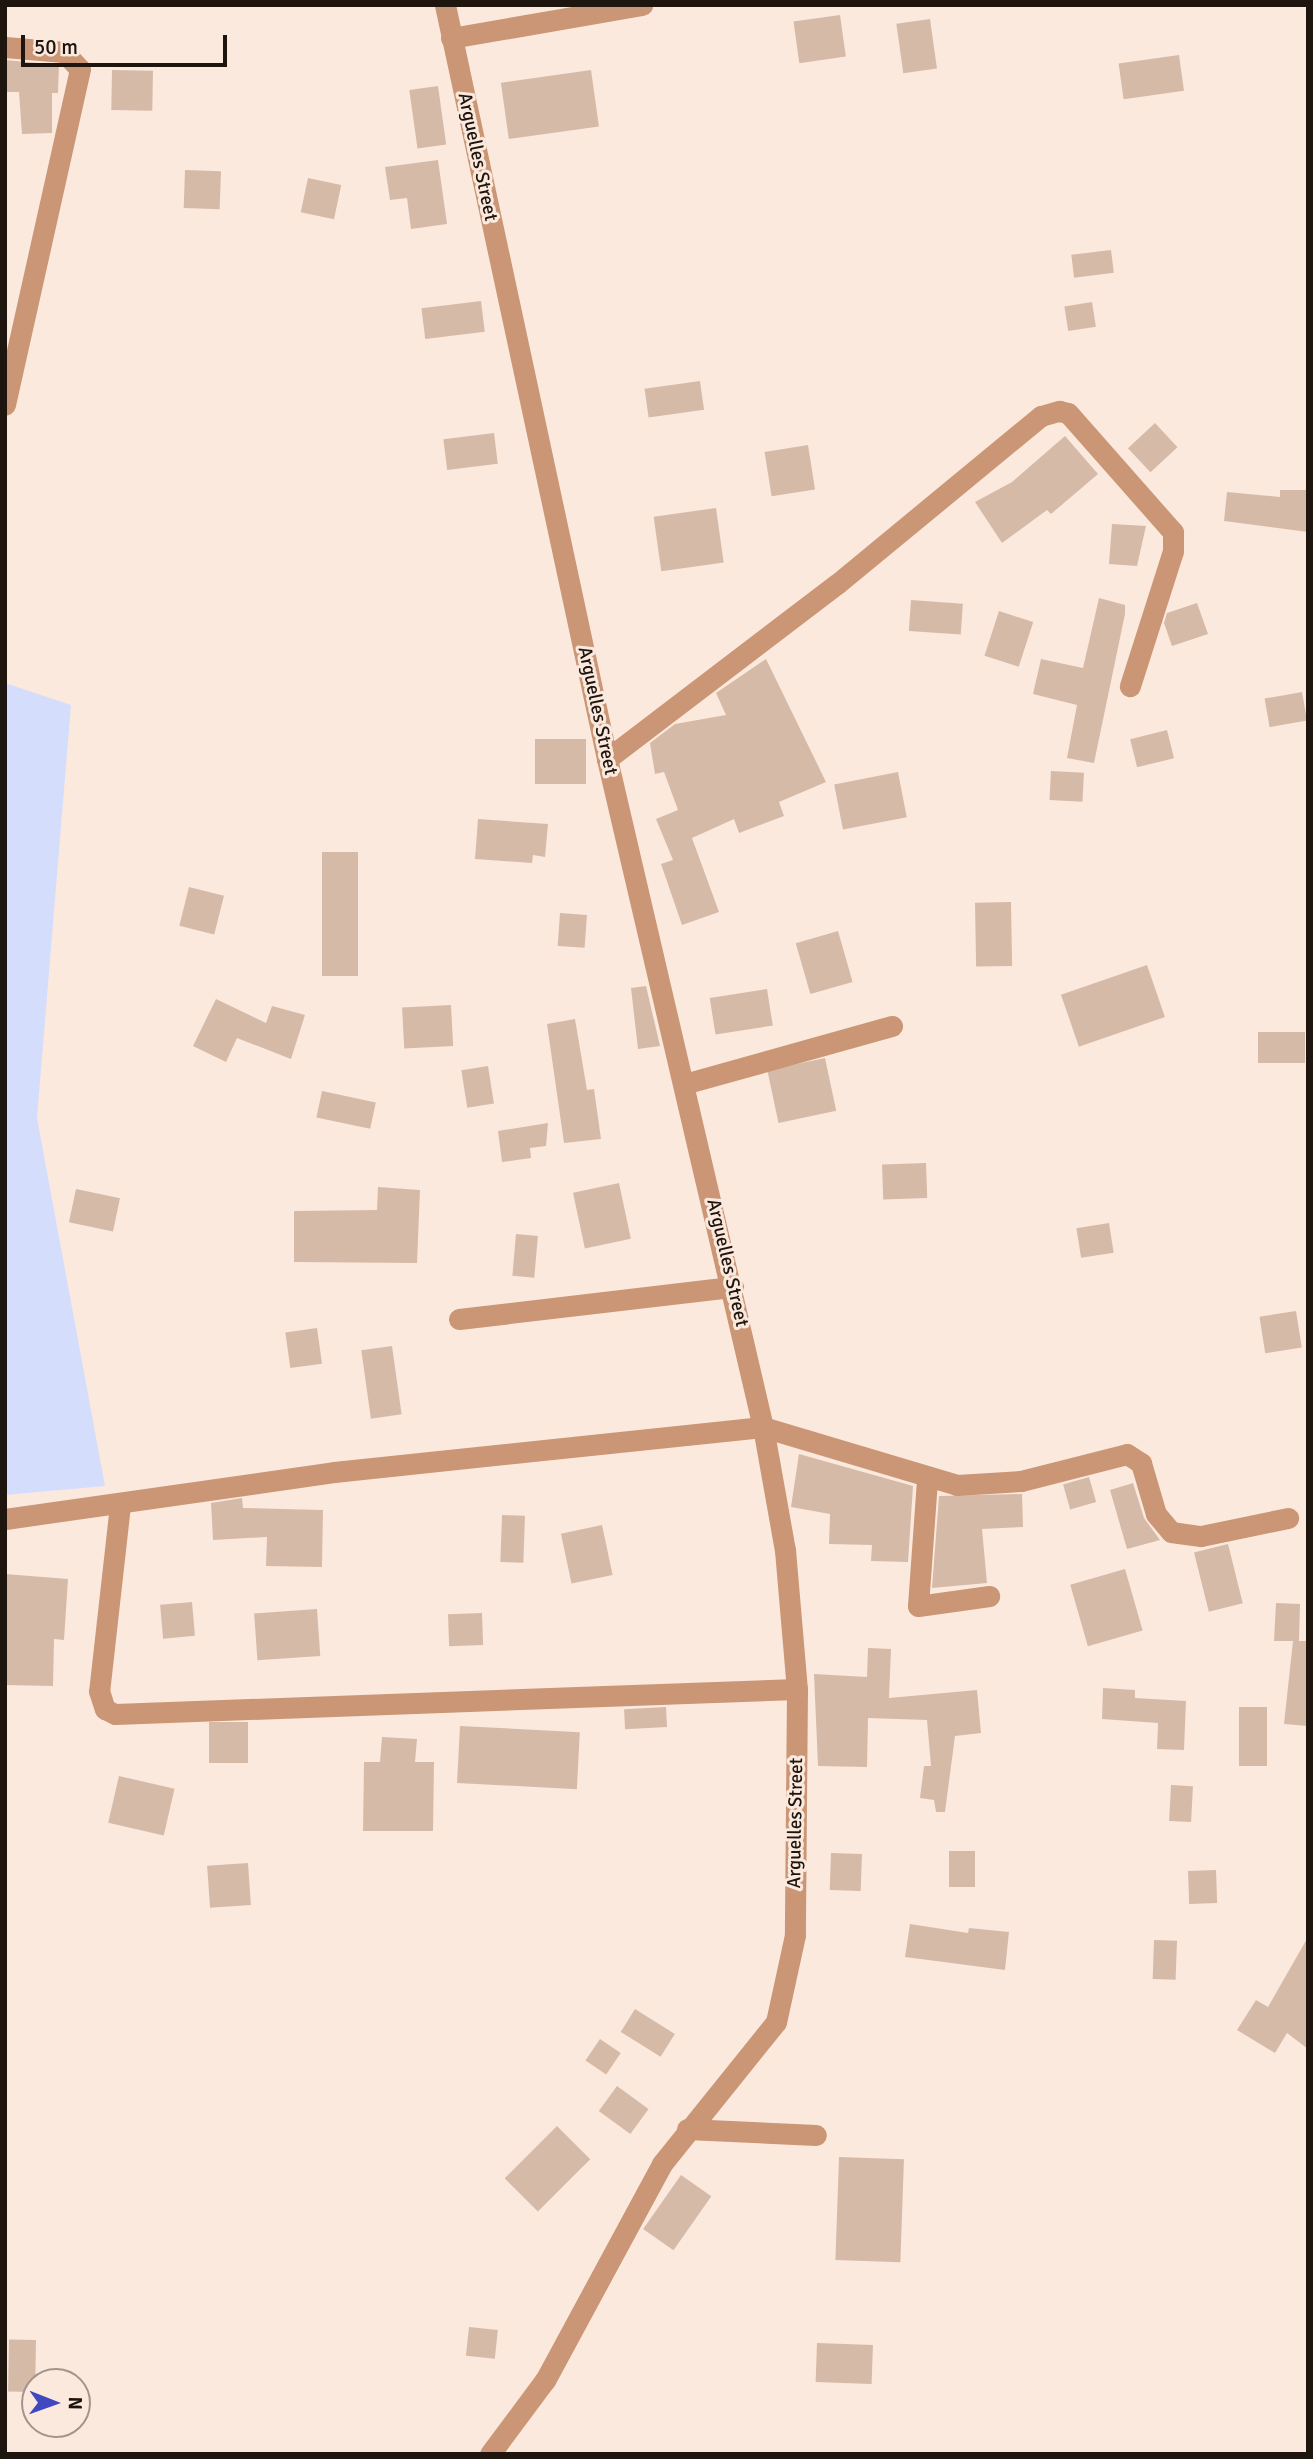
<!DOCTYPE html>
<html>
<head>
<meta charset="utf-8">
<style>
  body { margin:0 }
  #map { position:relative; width:1313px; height:2459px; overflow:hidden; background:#fbe9de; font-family:Signika,sans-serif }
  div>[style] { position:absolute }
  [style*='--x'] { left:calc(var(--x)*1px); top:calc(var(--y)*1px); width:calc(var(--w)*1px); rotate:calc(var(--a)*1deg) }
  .green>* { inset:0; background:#d5ddfc }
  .building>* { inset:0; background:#d6baa8; transform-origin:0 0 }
  .minor>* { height:21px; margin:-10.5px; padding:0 10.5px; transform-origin:10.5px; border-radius:10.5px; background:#ca9675 }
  span { translate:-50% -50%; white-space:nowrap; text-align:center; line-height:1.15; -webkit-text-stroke:6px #fbe9de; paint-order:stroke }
  .street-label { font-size:19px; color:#1f150f }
  .frame { position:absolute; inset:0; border:7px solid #1f150f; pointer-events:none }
  .north { position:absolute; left:21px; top:2368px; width:70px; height:70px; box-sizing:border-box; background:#fbe9de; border:2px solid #a3948b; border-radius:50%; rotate:91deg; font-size:19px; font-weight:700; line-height:28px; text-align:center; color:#1f150f }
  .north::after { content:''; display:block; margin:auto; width:24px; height:32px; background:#4149be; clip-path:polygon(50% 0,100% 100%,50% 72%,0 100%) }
  .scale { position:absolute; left:21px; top:35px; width:206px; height:32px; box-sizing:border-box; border:4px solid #1f150f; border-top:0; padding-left:9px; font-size:21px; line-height:24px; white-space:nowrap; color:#1f150f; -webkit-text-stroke:5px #fbe9de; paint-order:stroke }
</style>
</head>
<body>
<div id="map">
  <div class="green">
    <i style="clip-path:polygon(5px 683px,71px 705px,37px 1118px,105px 1486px,5px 1495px)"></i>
  </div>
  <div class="building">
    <i style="left:840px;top:15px;width:42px;height:47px;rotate:82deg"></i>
    <i style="left:930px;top:19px;width:50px;height:34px;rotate:82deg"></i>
    <i style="left:1179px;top:55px;width:36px;height:61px;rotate:82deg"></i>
    <i style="clip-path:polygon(5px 60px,59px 65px,58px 93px,52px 93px,52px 133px,22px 134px,19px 92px,5px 92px)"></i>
    <i style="left:112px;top:70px;width:41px;height:40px;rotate:1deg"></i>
    <i style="left:591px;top:70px;width:57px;height:91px;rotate:82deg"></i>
    <i style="left:438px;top:86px;width:59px;height:29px;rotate:82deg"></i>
    <i style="clip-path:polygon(438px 160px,447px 224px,411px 229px,407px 198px,390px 200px,385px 167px)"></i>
    <i style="left:185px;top:170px;width:36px;height:38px;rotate:2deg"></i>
    <i style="left:308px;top:178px;width:34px;height:35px;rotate:12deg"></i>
    <i style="left:1111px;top:250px;width:23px;height:40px;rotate:83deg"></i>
    <i style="left:481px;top:301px;width:31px;height:60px;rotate:83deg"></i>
    <i style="left:1092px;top:302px;width:25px;height:28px;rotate:81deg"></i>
    <i style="left:700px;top:381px;width:29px;height:56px;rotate:82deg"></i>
    <i style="left:1155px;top:423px;width:33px;height:37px;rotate:47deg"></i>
    <i style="left:494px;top:433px;width:31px;height:51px;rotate:83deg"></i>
    <i style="clip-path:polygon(1065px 436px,1098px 474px,1051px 514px,1047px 510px,1002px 543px,975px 502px,1012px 482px)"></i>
    <i style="left:808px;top:445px;width:45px;height:44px;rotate:81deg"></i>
    <i style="clip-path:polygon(1280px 490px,1308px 490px,1308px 532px,1224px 521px,1227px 492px,1280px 497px)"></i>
    <i style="left:716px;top:508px;width:55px;height:63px;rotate:82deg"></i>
    <i style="clip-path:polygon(1112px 524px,1146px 526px,1137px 566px,1109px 564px)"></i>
    <i style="clip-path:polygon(1099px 598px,1125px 605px,1125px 614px,1094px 763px,1067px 758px,1077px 705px,1033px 694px,1041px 659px,1083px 668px)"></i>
    <i style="left:911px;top:600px;width:52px;height:31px;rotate:4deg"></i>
    <i style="clip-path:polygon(1197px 603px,1208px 634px,1172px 646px,1164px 623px,1167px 613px)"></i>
    <i style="left:999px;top:611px;width:36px;height:47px;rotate:18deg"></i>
    <i style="clip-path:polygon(766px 659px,826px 782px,779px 802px,784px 816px,739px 833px,734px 819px,692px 838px,719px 912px,682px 925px,661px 864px,673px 860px,656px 819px,678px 810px,664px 772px,655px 774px,650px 743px,675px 724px,726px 715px,716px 693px)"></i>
    <i style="left:1302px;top:692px;width:29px;height:38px;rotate:80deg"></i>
    <i style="left:1167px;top:730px;width:29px;height:38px;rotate:76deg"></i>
    <i style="left:535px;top:739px;width:51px;height:45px"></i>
    <i style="left:1051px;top:771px;width:33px;height:29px;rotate:3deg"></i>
    <i style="left:898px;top:772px;width:46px;height:65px;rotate:79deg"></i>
    <i style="clip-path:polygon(478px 819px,548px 824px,545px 857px,533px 855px,532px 863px,475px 859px)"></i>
    <i style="left:358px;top:852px;width:124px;height:36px;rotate:90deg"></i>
    <i style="left:189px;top:887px;width:36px;height:40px;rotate:14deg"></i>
    <i style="left:1011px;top:902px;width:64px;height:36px;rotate:89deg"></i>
    <i style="left:560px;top:913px;width:27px;height:33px;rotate:4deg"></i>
    <i style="left:838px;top:931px;width:53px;height:44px;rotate:74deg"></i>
    <i style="left:1147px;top:965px;width:55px;height:91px;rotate:71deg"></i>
    <i style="clip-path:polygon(646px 986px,660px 1046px,638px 1049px,631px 988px)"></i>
    <i style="left:767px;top:989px;width:37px;height:58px;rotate:81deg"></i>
    <i style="clip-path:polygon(216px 999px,266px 1023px,272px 1006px,305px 1015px,291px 1059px,237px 1038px,226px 1062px,193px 1046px)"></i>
    <i style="left:451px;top:1005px;width:41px;height:49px;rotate:87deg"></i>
    <i style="clip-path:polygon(575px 1019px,587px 1090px,594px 1089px,601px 1139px,564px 1143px,547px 1024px)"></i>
    <i style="left:1258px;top:1032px;width:47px;height:31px"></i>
    <i style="left:825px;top:1058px;width:54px;height:59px;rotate:78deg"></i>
    <i style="left:488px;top:1066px;width:38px;height:27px;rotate:81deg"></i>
    <i style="left:322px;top:1091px;width:55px;height:27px;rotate:12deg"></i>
    <i style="clip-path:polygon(548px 1123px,546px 1146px,530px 1148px,531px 1158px,502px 1162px,498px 1131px)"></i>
    <i style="left:926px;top:1163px;width:35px;height:44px;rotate:88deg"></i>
    <i style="left:619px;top:1183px;width:57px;height:47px;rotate:78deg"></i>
    <i style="clip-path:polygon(378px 1187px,420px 1190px,417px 1263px,294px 1262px,294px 1211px,377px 1210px)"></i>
    <i style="left:76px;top:1189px;width:45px;height:34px;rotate:12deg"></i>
    <i style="left:1109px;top:1223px;width:30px;height:33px;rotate:81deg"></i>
    <i style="left:516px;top:1234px;width:22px;height:42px;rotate:5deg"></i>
    <i style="left:1296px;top:1311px;width:37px;height:37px;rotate:81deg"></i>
    <i style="left:317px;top:1328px;width:36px;height:32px;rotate:82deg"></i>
    <i style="left:392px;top:1346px;width:69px;height:31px;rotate:82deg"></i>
    <i style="clip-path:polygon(799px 1454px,913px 1486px,908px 1562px,871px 1561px,872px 1545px,829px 1544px,830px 1514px,791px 1507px)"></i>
    <i style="left:1089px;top:1477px;width:26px;height:27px;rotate:74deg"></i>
    <i style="clip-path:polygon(1133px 1483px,1144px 1518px,1160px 1540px,1127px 1549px,1110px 1490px)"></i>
    <i style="clip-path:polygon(1022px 1494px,1023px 1527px,982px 1529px,987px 1583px,932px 1588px,939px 1496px)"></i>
    <i style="clip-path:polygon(242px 1498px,243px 1508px,323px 1510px,322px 1567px,266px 1566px,267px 1537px,213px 1540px,211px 1503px)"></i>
    <i style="left:502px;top:1515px;width:23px;height:47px;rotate:2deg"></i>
    <i style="left:602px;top:1525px;width:51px;height:42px;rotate:78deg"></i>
    <i style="left:1228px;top:1544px;width:61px;height:35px;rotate:76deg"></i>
    <i style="left:1125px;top:1569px;width:64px;height:57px;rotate:74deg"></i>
    <i style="clip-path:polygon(5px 1574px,68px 1579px,64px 1640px,54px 1639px,53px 1686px,5px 1685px)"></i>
    <i style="left:192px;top:1602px;width:34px;height:32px;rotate:85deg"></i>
    <i style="clip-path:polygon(1276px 1603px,1300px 1604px,1299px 1641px,1308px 1641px,1308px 1726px,1284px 1724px,1293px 1641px,1274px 1641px)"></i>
    <i style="left:317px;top:1609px;width:47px;height:63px;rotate:86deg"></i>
    <i style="left:482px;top:1613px;width:32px;height:34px;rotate:88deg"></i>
    <i style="clip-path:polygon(868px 1648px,891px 1649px,889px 1698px,977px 1690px,981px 1733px,955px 1736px,945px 1812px,936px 1812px,934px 1800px,920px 1798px,924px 1766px,931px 1766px,927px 1720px,868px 1718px,867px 1767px,818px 1766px,814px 1674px,867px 1677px)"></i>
    <i style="clip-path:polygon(1103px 1688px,1135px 1690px,1135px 1698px,1186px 1701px,1184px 1750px,1157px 1749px,1158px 1723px,1102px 1719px)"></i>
    <i style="left:666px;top:1707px;width:20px;height:42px;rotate:87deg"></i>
    <i style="left:1239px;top:1707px;width:28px;height:59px"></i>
    <i style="left:248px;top:1722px;width:41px;height:39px;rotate:90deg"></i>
    <i style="left:460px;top:1726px;width:120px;height:57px;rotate:3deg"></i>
    <i style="clip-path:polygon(382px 1737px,417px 1739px,415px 1762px,434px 1762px,433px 1831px,363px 1831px,364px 1762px,380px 1762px)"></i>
    <i style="left:119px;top:1776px;width:57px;height:48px;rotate:13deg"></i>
    <i style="left:1171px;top:1785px;width:22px;height:36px;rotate:3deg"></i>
    <i style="left:949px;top:1851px;width:26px;height:36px"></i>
    <i style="left:831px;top:1853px;width:31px;height:37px;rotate:2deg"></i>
    <i style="left:248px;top:1863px;width:42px;height:41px;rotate:86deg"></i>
    <i style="left:1216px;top:1870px;width:33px;height:28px;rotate:88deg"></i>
    <i style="clip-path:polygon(910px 1924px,968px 1933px,969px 1928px,1009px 1932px,1005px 1970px,905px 1957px)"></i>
    <i style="clip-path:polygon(1308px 1937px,1308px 2049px,1287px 2033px,1275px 2053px,1237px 2030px,1256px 2000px,1268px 2007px)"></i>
    <i style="left:1154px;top:1940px;width:23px;height:39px;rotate:2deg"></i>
    <i style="left:635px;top:2009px;width:47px;height:27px;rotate:32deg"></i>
    <i style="left:600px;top:2039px;width:25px;height:26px;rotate:34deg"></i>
    <i style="left:617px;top:2086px;width:39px;height:31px;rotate:36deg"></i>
    <i style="left:557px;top:2126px;width:47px;height:74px;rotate:45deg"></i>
    <i style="left:839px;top:2157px;width:65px;height:103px;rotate:2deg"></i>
    <i style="left:681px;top:2175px;width:37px;height:66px;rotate:35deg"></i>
    <i style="left:469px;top:2327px;width:29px;height:29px;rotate:6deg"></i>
    <i style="left:36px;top:2340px;width:52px;height:27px;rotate:91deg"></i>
    <i style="left:817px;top:2343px;width:56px;height:39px;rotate:2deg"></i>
  </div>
  <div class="minor">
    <i style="--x:445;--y:5;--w:771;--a:77.87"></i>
    <i style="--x:607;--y:759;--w:686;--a:76.86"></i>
    <i style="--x:763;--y:1427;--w:125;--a:79.9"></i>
    <i style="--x:785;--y:1550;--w:140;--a:85.1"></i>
    <i style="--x:797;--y:1689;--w:246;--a:90.5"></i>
    <i style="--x:795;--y:1935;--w:89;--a:102.3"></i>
    <i style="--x:776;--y:2022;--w:182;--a:128.8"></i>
    <i style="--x:662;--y:2164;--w:246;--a:118.4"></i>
    <i style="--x:545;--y:2380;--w:92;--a:126.6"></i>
    <i style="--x:451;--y:38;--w:194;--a:-9.8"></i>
    <i style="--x:5;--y:47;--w:59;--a:4.8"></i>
    <i style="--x:64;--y:52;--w:23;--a:47"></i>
    <i style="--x:80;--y:69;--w:344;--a:102.6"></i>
    <i style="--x:607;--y:759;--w:289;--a:-37.3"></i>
    <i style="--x:837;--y:584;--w:264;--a:-39.5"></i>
    <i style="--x:1041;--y:416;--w:19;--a:-16"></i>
    <i style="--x:1059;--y:411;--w:9;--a:13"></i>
    <i style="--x:1068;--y:413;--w:159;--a:48.6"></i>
    <i style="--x:1173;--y:532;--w:19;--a:90"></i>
    <i style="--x:1173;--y:551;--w:142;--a:107.7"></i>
    <i style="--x:684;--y:1084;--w:216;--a:-15.6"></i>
    <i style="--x:459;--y:1319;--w:276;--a:-6.7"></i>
    <i style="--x:927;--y:1480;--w:126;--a:94.1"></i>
    <i style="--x:918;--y:1606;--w:72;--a:-8"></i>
    <i style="--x:120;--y:1505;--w:187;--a:96.4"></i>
    <i style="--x:99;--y:1691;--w:19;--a:72"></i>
    <i style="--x:105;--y:1709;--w:11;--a:27"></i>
    <i style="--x:115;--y:1714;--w:682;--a:-2.1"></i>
    <i style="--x:5;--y:1519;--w:332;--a:-8.1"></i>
    <i style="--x:334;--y:1472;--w:431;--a:-6"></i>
    <i style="--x:763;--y:1427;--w:202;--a:16.6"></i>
    <i style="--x:957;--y:1485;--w:64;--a:-3.6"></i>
    <i style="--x:1021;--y:1481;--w:109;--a:-14.3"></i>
    <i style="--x:1127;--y:1454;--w:17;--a:33"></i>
    <i style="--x:1141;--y:1463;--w:53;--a:73.6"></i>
    <i style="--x:1156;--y:1514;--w:23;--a:50"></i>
    <i style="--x:1171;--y:1532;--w:30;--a:8"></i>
    <i style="--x:1201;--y:1536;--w:89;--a:-11.7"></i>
    <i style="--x:687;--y:2129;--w:129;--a:2.7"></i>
  </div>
  <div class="street-label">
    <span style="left:477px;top:157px;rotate:78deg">Arguelles Street</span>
    <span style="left:597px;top:711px;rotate:78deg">Arguelles Street</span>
    <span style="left:727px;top:1263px;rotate:77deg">Arguelles Street</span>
    <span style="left:796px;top:1823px;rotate:-89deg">Arguelles Street</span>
  </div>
  <div class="frame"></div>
  <div class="north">N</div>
  <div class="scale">50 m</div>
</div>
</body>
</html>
